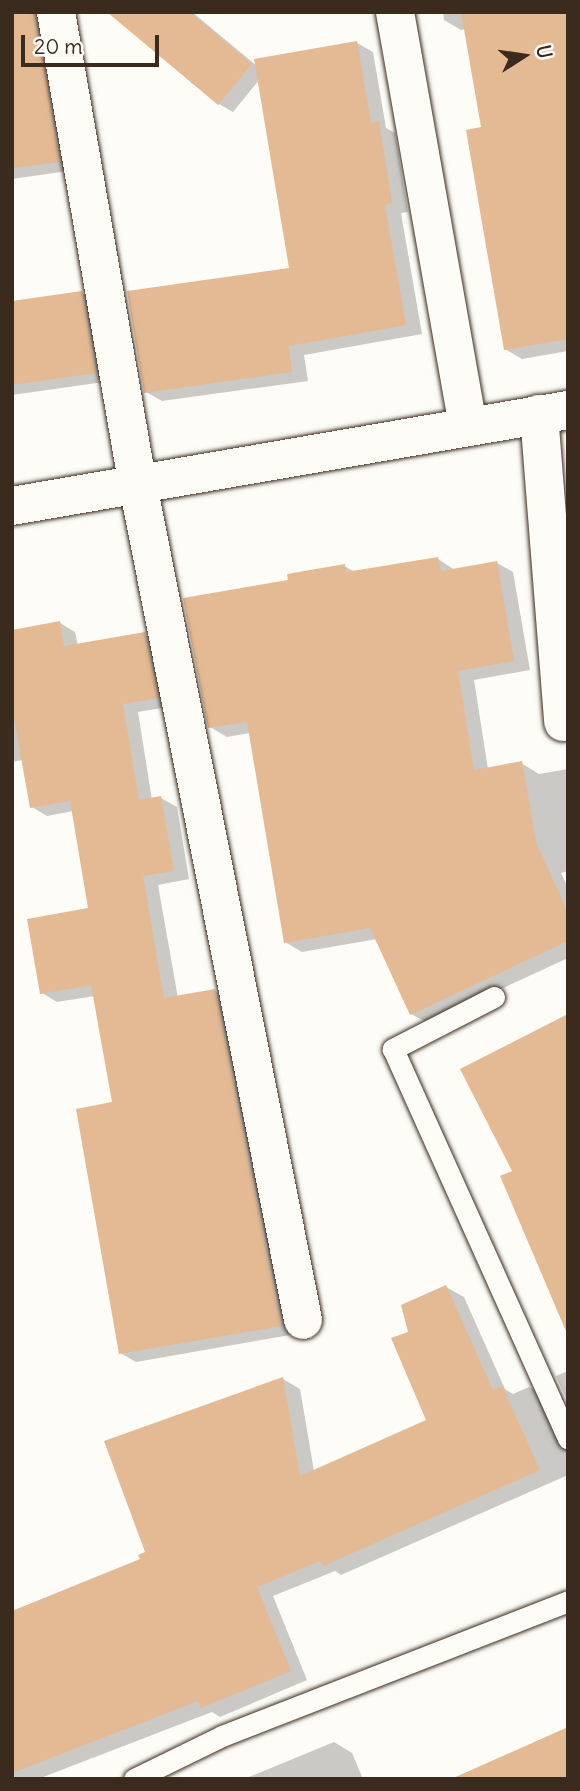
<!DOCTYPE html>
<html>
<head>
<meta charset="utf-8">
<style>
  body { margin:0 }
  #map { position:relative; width:580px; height:1791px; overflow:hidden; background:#fdfcf7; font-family:Delius,sans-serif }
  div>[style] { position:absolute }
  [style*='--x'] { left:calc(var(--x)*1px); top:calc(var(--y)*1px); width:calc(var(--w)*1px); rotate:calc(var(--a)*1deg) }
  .shadow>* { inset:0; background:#0003 }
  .building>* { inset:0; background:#e3ba93 }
  .roads { filter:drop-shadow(0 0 2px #3b2a1e) drop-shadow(0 0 2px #3b2a1e) }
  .service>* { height:21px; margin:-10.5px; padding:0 10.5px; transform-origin:10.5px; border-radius:10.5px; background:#fdfcf7 }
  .minor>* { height:38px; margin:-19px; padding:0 19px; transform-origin:19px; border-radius:19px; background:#fdfcf7 }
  span { translate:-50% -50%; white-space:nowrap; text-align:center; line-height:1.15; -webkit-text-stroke:6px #fdfcf7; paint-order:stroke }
  .frame { position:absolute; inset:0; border:14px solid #3b2a1e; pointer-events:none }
  .north { position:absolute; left:489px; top:21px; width:70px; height:70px; -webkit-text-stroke:5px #fdfcf7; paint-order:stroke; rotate:78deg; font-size:19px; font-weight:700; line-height:28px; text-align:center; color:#3b2a1e }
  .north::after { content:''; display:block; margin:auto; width:24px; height:32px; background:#3b2a1e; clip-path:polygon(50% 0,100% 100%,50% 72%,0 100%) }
  .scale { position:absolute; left:21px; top:35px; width:138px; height:32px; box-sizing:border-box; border:4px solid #3b2a1e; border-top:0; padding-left:9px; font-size:21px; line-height:24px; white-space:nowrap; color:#3b2a1e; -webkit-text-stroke:5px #fdfcf7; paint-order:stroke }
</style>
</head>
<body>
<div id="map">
  <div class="shadow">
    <i style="clip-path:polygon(12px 12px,49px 12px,75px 170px,12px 179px)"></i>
    <i style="clip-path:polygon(144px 12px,192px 12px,257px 66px,357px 43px,373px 52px,386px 128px,395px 133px,408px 212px,401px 213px,422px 334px,304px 355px,308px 381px,162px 401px,146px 392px,291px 270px,259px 80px,233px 112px,219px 104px,130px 29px)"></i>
    <i style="clip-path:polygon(443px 12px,568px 12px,568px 351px,522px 359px,505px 349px,483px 128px,466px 29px,461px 30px,444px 20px)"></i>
    <i style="clip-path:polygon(82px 293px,97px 302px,111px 381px,12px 395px,12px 302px)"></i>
    <i style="clip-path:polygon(438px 559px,455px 570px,497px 563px,513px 572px,530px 670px,474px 680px,488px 769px,521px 763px,539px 774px,568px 769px,568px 871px,561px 873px,568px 888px,568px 958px,428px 1023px,411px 1014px,377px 939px,302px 952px,285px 942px,250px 733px,227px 737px,210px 727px,290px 581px,344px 566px,355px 572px)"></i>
    <i style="clip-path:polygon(60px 623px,75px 632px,78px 646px,144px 634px,160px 643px,173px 706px,138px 712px,152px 800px,161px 798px,177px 807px,189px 879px,158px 885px,178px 998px,215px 991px,231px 1000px,296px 1334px,136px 1362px,120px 1353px,114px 1104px,95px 996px,57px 1002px,42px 993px,90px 909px,73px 811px,47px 816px,32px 807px,23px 760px,12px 762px,12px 632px)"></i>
    <i style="clip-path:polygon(446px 1287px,464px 1297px,505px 1389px,513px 1394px,529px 1387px,547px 1397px,568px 1444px,568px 1475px,341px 1575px,335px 1571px,273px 1596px,307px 1680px,220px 1717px,212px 1712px,38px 1779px,12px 1779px,12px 1614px,142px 1560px,283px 1379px,300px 1389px,314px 1471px,428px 1421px,410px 1333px)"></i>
    <i style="clip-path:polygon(568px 1371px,568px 1402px,556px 1376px)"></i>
    <i style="clip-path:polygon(334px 1742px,352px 1753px,363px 1779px,244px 1779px)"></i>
  </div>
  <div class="building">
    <i style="clip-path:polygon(12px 12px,35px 12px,60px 162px,12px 168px)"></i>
    <i style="clip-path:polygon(107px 12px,190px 12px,252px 64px,218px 105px)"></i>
    <i style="clip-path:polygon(461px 12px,568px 12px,568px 339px,504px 350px,466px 130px,481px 127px)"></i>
    <i style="clip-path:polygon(357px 41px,371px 123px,379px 121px,392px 203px,385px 205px,406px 325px,289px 346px,292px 372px,144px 393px,127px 291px,289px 268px,254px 59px)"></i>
    <i style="clip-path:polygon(82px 291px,96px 373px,12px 385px,12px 301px)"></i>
    <i style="clip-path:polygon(438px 557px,441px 571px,497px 561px,514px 661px,458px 671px,474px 770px,522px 761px,536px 842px,568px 913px,568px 941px,410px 1015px,370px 928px,284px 943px,247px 722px,208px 728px,183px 598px,288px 580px,287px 574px,345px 564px,346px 572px)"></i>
    <i style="clip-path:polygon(60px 621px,64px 646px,145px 632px,158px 698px,123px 704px,139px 800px,161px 796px,174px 871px,143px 876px,164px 998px,215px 989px,281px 1326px,119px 1354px,76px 1109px,112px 1102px,91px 985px,40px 994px,27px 919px,88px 908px,70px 801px,30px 808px,12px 707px,12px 630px)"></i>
    <i style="clip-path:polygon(568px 1014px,568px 1336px,500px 1176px,512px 1171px,460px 1069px)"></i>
    <i style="clip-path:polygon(446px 1285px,493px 1390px,502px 1386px,540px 1470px,323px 1566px,320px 1561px,257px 1587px,291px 1671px,201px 1708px,198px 1701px,12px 1773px,12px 1611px,140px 1559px,138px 1555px,145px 1552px,104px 1441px,283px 1377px,300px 1476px,426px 1420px,391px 1338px,408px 1332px,401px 1305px)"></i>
    <i style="clip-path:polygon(568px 1727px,568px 1779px,451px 1779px)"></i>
  </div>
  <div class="roads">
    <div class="service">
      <i style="--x:494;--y:997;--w:114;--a:152.8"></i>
      <i style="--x:393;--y:1049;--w:427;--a:65.8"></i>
      <i style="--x:134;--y:1779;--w:98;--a:-26"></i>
      <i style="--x:222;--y:1736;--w:371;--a:-21.3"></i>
    </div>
    <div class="minor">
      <i style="--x:56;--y:12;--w:480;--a:80.2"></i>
      <i style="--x:138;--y:485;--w:851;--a:78.82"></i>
      <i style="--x:395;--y:12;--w:419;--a:80"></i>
      <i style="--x:539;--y:414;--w:309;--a:85.5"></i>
      <i style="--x:12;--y:506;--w:564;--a:-9.8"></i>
    </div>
  </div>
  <div class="frame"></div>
  <div class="north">U</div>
  <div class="scale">20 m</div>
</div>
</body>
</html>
